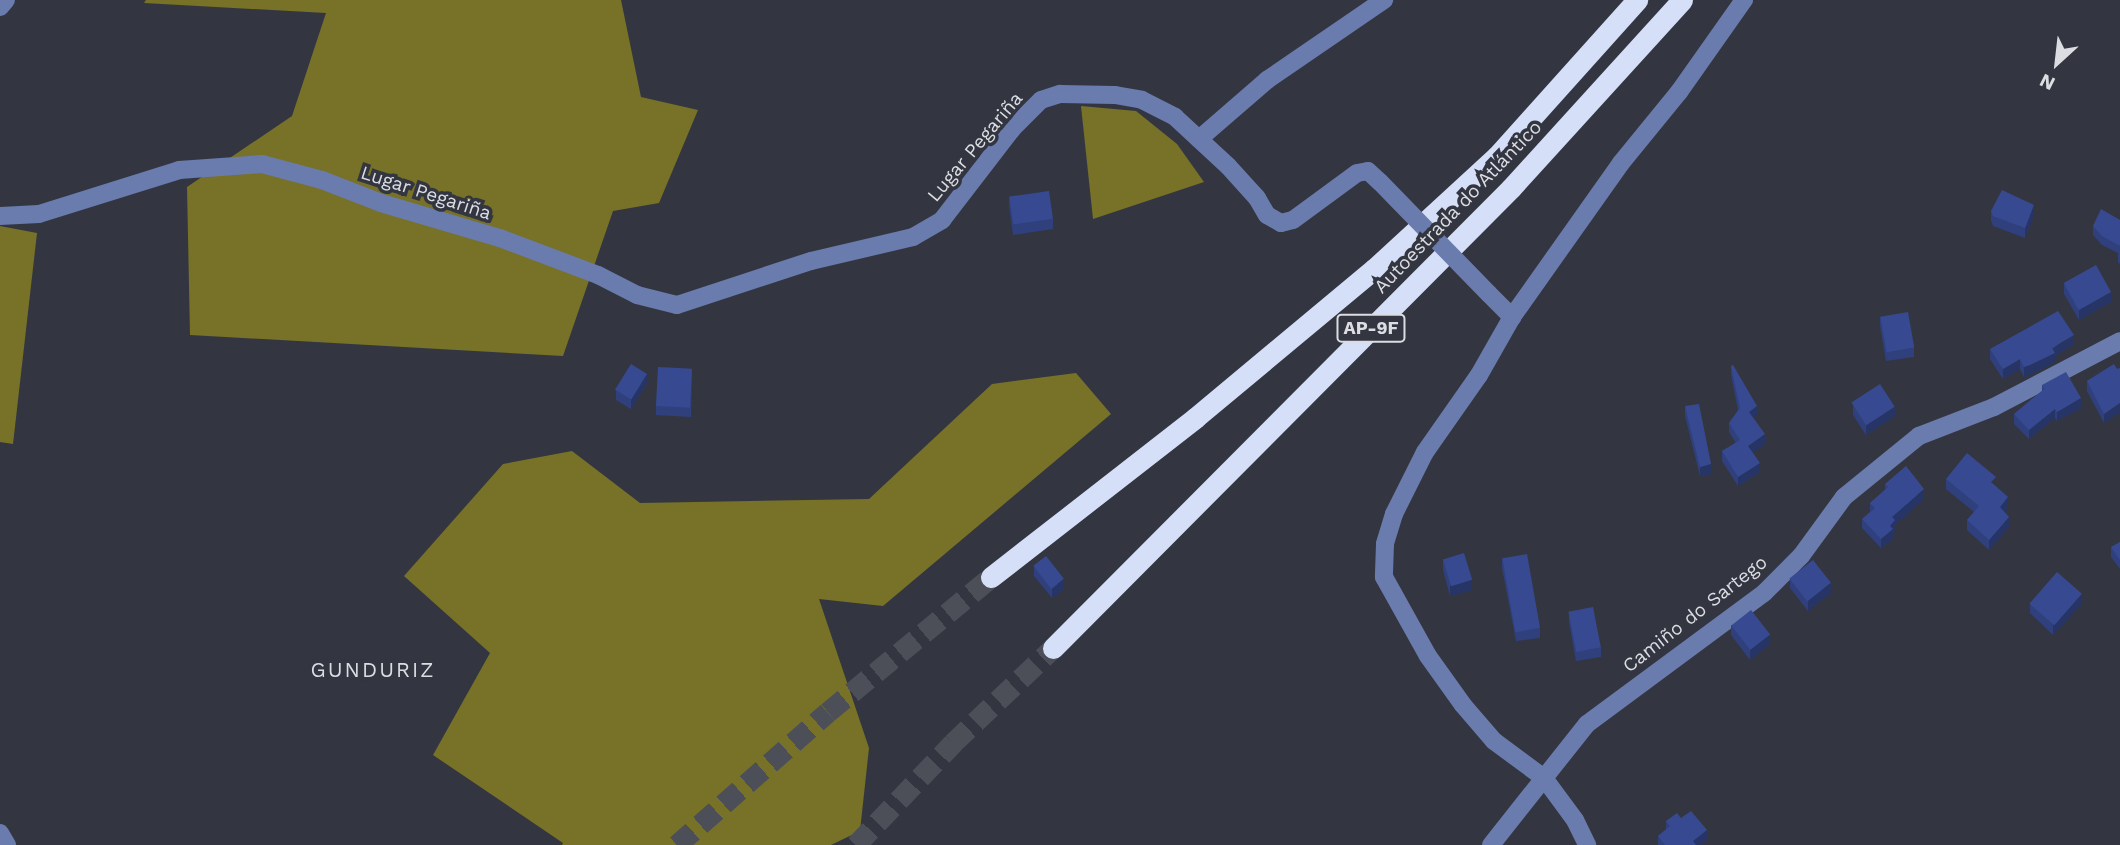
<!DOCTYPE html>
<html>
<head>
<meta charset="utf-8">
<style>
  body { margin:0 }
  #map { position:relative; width:2120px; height:845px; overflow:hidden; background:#333640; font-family:"Work Sans",sans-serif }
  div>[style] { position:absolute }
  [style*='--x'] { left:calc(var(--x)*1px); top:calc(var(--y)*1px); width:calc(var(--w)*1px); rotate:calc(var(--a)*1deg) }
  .forest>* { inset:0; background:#787128 }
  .highway-tunnel>* { height:21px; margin-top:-10.5px; transform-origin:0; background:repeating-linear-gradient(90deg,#4c4f58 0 21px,transparent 0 31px) }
  .minor>* { height:18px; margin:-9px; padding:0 9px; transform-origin:9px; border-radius:9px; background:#6a7bae }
  .highway>* { height:21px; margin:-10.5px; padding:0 10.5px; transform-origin:10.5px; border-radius:10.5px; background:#d6dff8 }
  .minor-bridge>* { height:18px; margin:-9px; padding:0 9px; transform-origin:9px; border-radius:9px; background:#6a7bae }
  .wall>* { inset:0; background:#2f407d }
  .shaded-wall>* { inset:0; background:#263466 }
  .building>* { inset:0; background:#374a91; transform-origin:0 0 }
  span { translate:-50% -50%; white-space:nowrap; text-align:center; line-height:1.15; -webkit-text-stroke:7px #333640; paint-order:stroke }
  .shield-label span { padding:2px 5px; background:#333640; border:2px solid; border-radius:5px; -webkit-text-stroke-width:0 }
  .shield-label { font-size:18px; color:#dbdde3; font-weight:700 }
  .street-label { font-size:19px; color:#dbdde3 }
  .neighbourhood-label { font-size:21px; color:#dbdde3; letter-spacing:2px }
  .north { position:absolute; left:2022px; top:28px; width:70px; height:70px; -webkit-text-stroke:5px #333640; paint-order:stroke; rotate:207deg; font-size:19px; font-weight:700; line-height:28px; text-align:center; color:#dbdde3 }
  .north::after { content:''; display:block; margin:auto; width:24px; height:32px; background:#dbdde3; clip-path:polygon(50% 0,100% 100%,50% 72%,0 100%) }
</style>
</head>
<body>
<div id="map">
  <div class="forest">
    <i style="clip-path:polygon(146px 0,621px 0,641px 97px,698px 110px,659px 203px,613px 211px,563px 356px,190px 335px,187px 187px,292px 116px,326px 13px,144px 3px)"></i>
    <i style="clip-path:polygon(1081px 106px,1136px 111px,1177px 144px,1204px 182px,1093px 219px)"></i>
    <i style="clip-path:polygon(0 226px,37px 233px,13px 444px,0 442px)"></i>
    <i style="clip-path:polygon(1076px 373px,1111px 414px,883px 606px,819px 599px,869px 748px,860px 831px,831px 845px,562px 845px,563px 843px,433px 755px,490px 653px,404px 576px,503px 464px,572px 451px,640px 503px,869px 499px,992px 384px)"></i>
  </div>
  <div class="highway-tunnel">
    <i style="--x:677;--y:845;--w:201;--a:-41.4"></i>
    <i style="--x:828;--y:712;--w:212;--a:-39.6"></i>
    <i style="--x:856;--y:845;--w:141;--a:-46.4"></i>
    <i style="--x:953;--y:743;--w:138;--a:-43.5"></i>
  </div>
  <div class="minor">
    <i style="--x:0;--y:7;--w:9;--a:-49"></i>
    <i style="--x:1199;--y:139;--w:90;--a:-40.9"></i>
    <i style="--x:1267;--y:80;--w:142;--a:-34.4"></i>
    <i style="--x:0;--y:216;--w:39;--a:-3"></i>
    <i style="--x:39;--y:214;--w:147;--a:-17.4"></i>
    <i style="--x:179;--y:170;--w:83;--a:-4.1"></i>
    <i style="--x:262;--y:164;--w:62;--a:14.9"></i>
    <i style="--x:322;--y:180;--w:63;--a:21.3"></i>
    <i style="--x:381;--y:203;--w:124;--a:16.4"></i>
    <i style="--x:500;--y:238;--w:105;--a:20.7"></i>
    <i style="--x:598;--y:275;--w:44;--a:27.1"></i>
    <i style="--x:637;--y:295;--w:41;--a:14"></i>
    <i style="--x:677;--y:305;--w:141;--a:-18.2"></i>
    <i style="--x:811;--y:261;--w:105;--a:-13.2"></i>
    <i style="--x:913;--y:237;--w:34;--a:-30"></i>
    <i style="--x:942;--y:220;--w:115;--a:-52.4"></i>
    <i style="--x:1012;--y:129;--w:41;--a:-45"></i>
    <i style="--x:1041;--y:100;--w:20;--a:-18"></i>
    <i style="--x:1060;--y:94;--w:55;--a:1"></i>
    <i style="--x:1115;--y:95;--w:27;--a:10"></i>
    <i style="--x:1142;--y:100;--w:37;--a:27"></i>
    <i style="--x:1175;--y:117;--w:72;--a:42.8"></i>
    <i style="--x:1228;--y:166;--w:43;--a:47.8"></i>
    <i style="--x:1257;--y:198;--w:20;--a:60"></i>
    <i style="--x:1267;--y:215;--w:16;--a:30"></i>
    <i style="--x:1281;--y:223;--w:12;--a:-14"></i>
    <i style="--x:1293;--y:220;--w:79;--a:-36.3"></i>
    <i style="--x:1357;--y:173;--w:11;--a:-10"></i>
    <i style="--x:1368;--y:171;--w:16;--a:43"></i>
    <i style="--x:1489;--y:294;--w:33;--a:45"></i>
    <i style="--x:1512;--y:317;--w:67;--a:119.6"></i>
    <i style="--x:1479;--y:375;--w:94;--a:125"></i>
    <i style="--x:1425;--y:452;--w:69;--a:116.6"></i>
    <i style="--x:1394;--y:514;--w:31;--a:107"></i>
    <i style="--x:1385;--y:544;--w:33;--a:92"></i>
    <i style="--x:1384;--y:577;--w:90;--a:60.9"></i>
    <i style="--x:1428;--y:656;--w:60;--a:54.5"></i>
    <i style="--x:1463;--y:705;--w:48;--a:49.3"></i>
    <i style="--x:1494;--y:741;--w:62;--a:36.5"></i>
    <i style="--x:1544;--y:778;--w:52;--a:53.6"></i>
    <i style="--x:1575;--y:820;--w:28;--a:64"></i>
    <i style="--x:1512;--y:317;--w:189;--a:-54.7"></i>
    <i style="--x:1621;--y:163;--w:92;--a:-50.8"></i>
    <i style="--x:1679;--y:92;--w:113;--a:-54.8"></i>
    <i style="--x:0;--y:833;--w:14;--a:60"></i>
    <i style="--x:1491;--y:845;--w:154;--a:-51.6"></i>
    <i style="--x:1587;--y:724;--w:220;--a:-36.5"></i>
    <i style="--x:1764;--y:593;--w:52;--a:-45"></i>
    <i style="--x:1801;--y:556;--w:73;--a:-53.9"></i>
    <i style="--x:1844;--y:497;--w:97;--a:-39.1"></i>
    <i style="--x:1919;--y:436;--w:80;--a:-21.1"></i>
    <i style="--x:1994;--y:407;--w:142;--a:-27.6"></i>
  </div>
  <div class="highway">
    <i style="--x:991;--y:577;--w:259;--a:-37.9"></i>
    <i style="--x:1195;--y:418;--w:233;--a:-39.8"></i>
    <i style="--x:1374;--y:269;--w:167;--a:-42.6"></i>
    <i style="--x:1497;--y:156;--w:210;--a:-48.1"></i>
    <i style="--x:1053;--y:648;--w:649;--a:-45.12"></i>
    <i style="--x:1511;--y:188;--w:254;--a:-47.7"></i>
  </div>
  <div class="minor-bridge">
    <i style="--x:1380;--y:182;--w:156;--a:45.8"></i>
  </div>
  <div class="wall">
    <i style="clip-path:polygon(1009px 197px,1053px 219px,1053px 229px,1013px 235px,1009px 206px)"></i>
    <i style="clip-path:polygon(1991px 211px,2034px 215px,2025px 238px,1993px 226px,1991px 221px)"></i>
    <i style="clip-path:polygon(2120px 220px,2120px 264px,2118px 262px,2118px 253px,2102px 245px,2093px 235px,2093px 226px)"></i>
    <i style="clip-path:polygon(2064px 284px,2111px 302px,2079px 320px,2064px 294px)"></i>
    <i style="clip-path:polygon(1880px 316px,1914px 347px,1914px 357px,1886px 361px,1880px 326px)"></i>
    <i style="clip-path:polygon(2074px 344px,2055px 356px,2055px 362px,2030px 375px,2024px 377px,2020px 369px,2003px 379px,1990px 359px,1990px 349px)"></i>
    <i style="clip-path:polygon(2114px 364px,2104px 423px,2087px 391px,2087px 381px)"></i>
    <i style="clip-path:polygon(1731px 366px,1757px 415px,1753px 418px,1765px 444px,1753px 452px,1760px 472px,1738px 486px,1722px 461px,1722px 451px,1736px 443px,1729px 432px,1729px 423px,1738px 410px,1731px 375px)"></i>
    <i style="clip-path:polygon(692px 369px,691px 417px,656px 415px,656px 406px)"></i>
    <i style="clip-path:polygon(647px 383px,631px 409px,616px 400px,616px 390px)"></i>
    <i style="clip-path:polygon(2042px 385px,2081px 408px,2057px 421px,2055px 418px,2029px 439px,2014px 424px,2014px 414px,2042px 391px)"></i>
    <i style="clip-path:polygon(1853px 405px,1895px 416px,1866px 435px,1853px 415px)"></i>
    <i style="clip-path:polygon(1685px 406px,1711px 474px,1700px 476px,1685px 416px)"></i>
    <i style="clip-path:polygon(1946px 479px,1996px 486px,2008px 507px,2004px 511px,2009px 527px,1989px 550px,1967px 530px,1967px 520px,1974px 512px,1946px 489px)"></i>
    <i style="clip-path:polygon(1885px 484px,1924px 499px,1895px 525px,1895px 530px,1893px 532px,1893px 539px,1881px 548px,1862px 528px,1862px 519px,1870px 512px,1870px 503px,1885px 490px)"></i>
    <i style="clip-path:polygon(2120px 542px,2120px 569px,2111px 557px,2111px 547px)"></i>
    <i style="clip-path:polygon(1502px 558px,1540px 628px,1540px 638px,1516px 641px,1502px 568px)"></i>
    <i style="clip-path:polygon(1443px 560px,1472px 590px,1450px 596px,1443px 570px)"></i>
    <i style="clip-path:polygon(1034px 566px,1064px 589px,1052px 598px,1034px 576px)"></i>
    <i style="clip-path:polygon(1790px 579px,1831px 593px,1808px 611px,1790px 588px)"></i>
    <i style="clip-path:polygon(2030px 604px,2082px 604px,2053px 635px,2030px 613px)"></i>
    <i style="clip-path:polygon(1569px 612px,1601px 647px,1601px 657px,1576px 661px,1569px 622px)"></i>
    <i style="clip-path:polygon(1731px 625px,1770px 644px,1750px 660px,1731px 635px)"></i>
    <i style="clip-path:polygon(1681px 818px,1707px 840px,1701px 845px,1658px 845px,1658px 836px,1666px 830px,1666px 821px)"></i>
  </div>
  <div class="shaded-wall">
    <i style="clip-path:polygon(2034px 205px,2034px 215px,2025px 238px,2025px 228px)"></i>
    <i style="clip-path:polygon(2111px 292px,2111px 302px,2079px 320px,2079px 310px)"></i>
    <i style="clip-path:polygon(2074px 335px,2074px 344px,2055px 356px,2055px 362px,2030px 375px,2024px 377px,2024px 367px)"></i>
    <i style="clip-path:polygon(2020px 359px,2020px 369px,2003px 379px,2003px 369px)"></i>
    <i style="clip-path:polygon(647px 374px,647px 383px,631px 409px,631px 399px)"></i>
    <i style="clip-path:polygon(2081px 398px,2081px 408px,2057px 421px,2057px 412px)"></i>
    <i style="clip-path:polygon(2120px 403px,2120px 413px,2104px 423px,2104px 414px)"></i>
    <i style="clip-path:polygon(1757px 406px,1757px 415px,1749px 422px,1749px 412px)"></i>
    <i style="clip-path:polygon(1895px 407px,1895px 416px,1866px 435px,1866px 425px)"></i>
    <i style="clip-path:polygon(2055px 409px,2055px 418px,2029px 439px,2029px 430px)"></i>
    <i style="clip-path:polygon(1765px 434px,1765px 444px,1748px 456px,1748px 446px)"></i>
    <i style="clip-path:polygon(1760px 463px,1760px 472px,1738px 486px,1738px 477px)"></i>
    <i style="clip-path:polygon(1711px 464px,1711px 474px,1700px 476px,1700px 467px)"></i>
    <i style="clip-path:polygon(1924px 489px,1924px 499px,1895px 525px,1895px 530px,1893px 532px,1893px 539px,1881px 548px,1881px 539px,1890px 526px,1892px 517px)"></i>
    <i style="clip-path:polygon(2008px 497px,2008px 507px,2000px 516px,2000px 507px)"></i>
    <i style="clip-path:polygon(2009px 517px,2009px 527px,1989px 550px,1989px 540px)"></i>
    <i style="clip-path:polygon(1064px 579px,1064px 589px,1052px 598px,1052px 589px)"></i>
    <i style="clip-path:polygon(1472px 580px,1472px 590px,1450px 596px,1450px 586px)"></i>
    <i style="clip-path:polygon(1831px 583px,1831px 593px,1808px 611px,1808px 601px)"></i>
    <i style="clip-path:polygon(2082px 594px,2082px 604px,2053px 635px,2053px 625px)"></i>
    <i style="clip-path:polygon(1770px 634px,1770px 644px,1750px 660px,1750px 650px)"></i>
    <i style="clip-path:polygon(1707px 830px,1707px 840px,1701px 845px,1693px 845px,1693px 841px)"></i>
  </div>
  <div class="building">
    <i style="clip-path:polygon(2002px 190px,2034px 205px,2025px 228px,1993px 216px,1991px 211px)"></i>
    <i style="left:1049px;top:191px;width:28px;height:40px;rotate:82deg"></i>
    <i style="clip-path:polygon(2101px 209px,2120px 220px,2120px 246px,2102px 236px,2093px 226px)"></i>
    <i style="left:2096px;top:265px;width:31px;height:37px;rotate:61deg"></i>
    <i style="clip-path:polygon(2058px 311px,2074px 335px,2052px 348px,2055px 353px,2030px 365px,2024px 367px,2020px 359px,2003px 369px,1990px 349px)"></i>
    <i style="left:1908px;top:312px;width:36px;height:28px;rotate:80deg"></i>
    <i style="left:631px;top:364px;width:19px;height:30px;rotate:32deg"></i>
    <i style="clip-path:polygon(2114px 364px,2117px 369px,2120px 368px,2120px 403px,2104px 414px,2087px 381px)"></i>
    <i style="clip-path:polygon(1733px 365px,1757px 406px,1749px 412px,1765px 434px,1748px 446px,1760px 463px,1738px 477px,1722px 451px,1740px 440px,1729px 423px,1740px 408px,1731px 366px)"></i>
    <i style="left:658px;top:367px;width:34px;height:39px;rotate:3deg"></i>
    <i style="clip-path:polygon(2066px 372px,2081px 398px,2057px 412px,2055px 409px,2029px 430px,2014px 414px,2044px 389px,2042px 385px)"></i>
    <i style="left:1880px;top:384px;width:27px;height:34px;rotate:57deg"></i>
    <i style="clip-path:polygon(1699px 404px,1711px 464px,1700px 467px,1685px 406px)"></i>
    <i style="clip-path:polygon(1967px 453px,1996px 477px,1991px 482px,2008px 497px,2000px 507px,2009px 517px,1989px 540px,1967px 520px,1979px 506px,1946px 479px)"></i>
    <i style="clip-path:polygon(1906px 466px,1924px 489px,1892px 517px,1895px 520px,1890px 526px,1893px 529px,1881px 539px,1862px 519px,1875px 508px,1870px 503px,1888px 487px,1885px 484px)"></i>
    <i style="clip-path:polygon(2120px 542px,2120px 560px,2111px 547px)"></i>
    <i style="left:1464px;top:553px;width:28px;height:22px;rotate:73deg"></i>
    <i style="left:1527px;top:554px;width:75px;height:25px;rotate:80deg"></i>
    <i style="left:1046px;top:556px;width:29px;height:16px;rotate:52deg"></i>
    <i style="left:1813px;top:560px;width:29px;height:30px;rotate:52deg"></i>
    <i style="left:2057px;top:572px;width:33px;height:42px;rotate:41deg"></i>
    <i style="left:1593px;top:607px;width:41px;height:25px;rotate:79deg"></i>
    <i style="left:1751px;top:610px;width:31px;height:25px;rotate:52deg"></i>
    <i style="clip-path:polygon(1691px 811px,1707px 830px,1693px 841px,1696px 845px,1665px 845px,1658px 836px,1670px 826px,1666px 821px,1677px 813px,1681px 818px)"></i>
  </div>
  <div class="shield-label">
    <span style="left:1371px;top:328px">AP-9F</span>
  </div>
  <div class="street-label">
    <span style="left:975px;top:147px;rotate:-50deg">Lugar Pegariña</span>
    <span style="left:426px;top:193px;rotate:18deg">Lugar Pegariña</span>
    <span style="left:1458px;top:207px;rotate:-46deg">Autoestrada do Atlántico</span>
    <span style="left:1695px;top:614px;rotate:-38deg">Camiño do Sartego</span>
  </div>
  <div class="neighbourhood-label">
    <span style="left:373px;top:670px">GUNDURIZ</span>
  </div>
  <div class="north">N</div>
</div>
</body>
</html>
